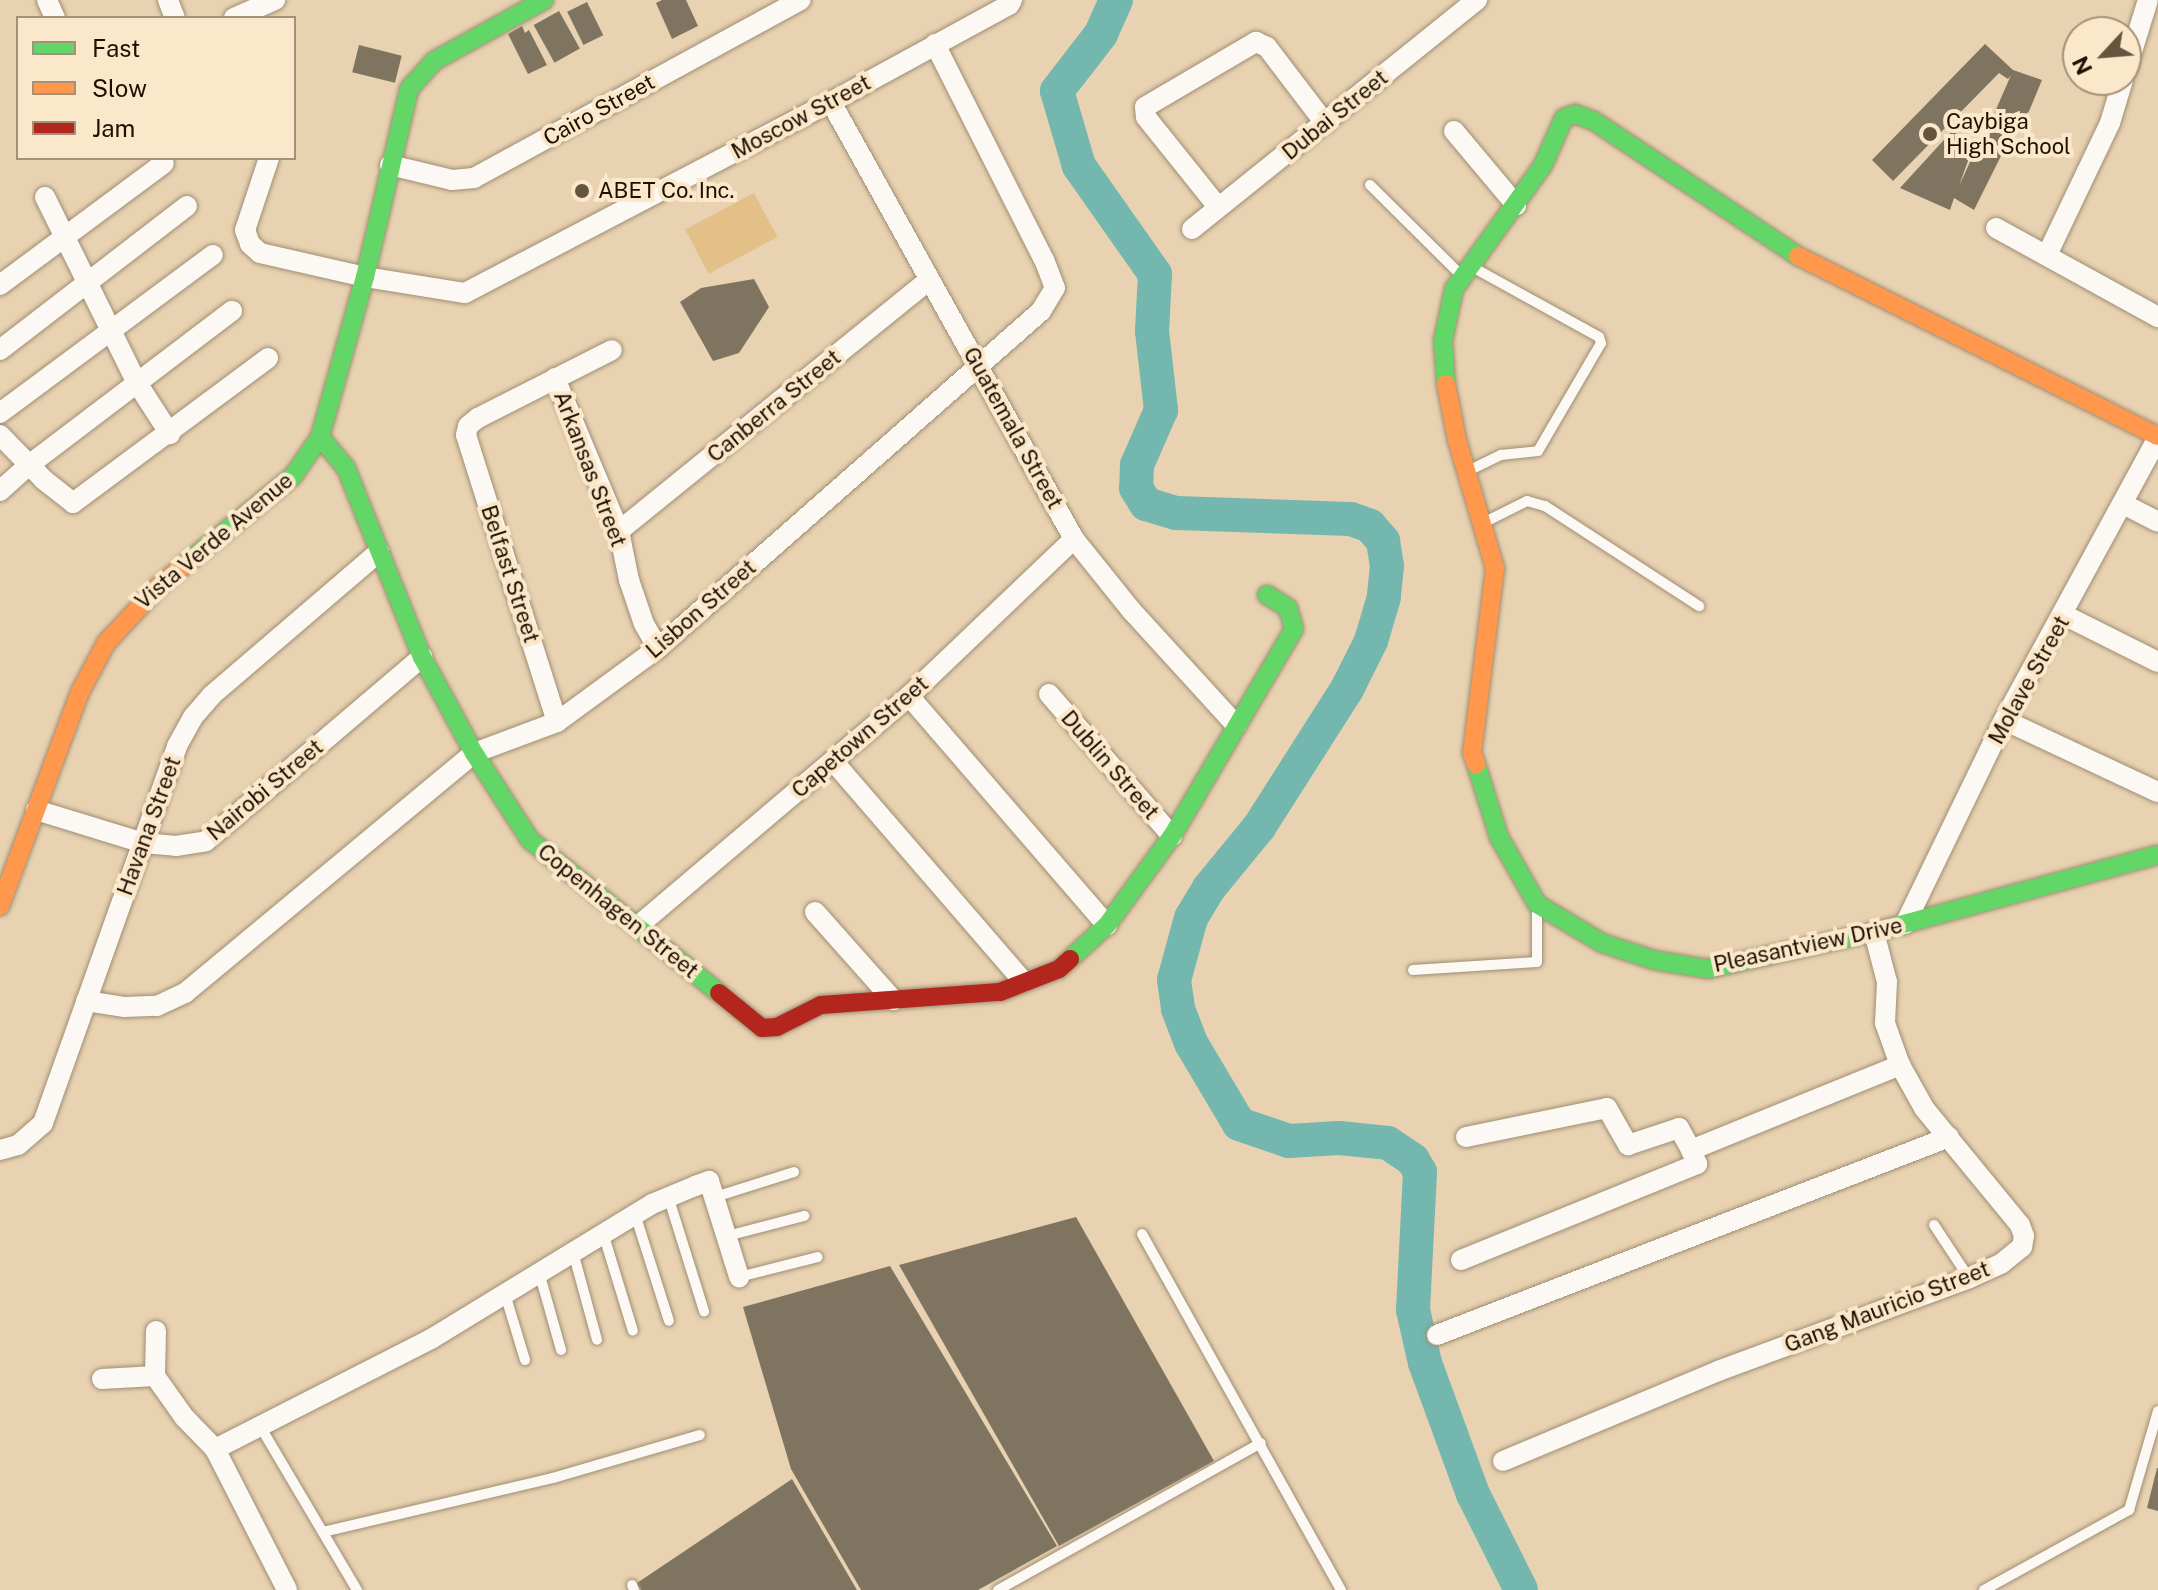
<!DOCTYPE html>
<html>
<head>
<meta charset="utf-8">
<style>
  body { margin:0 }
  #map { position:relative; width:2158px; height:1590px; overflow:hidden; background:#e8d2b1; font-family:"Public Sans",sans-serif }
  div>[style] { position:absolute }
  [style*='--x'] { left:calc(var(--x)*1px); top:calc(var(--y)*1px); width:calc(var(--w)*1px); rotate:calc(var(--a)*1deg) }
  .green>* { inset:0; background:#e4c089; transform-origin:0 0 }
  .river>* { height:34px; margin:-17px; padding:0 17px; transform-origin:17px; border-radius:17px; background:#73b7ae }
  .building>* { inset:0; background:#7f7460; transform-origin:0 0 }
  .roads { filter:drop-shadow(0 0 2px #9e8e74) drop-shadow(0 0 2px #9e8e74) }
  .lane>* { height:10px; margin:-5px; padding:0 5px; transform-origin:5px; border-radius:5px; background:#fcf8f3 }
  .street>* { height:20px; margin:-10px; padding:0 10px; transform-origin:10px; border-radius:10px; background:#fcf8f3 }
  .fast>* { height:18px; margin:-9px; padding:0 9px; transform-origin:9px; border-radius:9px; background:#63d668 }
  .slow>* { height:18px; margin:-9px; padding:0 9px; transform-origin:9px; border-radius:9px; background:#ff974d }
  .jam>* { height:18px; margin:-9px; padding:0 9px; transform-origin:9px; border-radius:9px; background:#b3261e }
  .dots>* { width:22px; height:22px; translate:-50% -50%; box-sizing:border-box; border:4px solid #fbe7ca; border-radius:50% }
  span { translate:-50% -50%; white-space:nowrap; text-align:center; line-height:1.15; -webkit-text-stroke:8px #fbe7ca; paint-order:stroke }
  .street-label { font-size:22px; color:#1e1000 }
  .poi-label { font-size:22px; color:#1e1000 }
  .left { translate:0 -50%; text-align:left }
  .legend { position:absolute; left:16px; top:16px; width:280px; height:144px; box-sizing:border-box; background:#fbe7ca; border:2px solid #a39179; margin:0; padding:10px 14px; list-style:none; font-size:24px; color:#1e1000 }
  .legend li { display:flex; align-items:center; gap:16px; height:40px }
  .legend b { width:40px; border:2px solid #a39179 }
  .north { position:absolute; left:2062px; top:16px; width:80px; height:80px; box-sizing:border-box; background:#fbe7ca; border:2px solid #a39179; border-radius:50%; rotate:244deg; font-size:22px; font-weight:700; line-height:32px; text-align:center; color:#1e1000 }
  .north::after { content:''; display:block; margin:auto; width:28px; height:36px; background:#65543e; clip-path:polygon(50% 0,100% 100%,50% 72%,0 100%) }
</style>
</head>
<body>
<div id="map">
  <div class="green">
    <i style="left:754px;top:193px;width:50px;height:78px;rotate:62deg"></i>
  </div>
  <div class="river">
    <i style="--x:1116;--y:0;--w:37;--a:114"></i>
    <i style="--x:1101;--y:34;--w:72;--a:127.7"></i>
    <i style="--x:1057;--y:91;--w:78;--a:73.7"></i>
    <i style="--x:1079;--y:166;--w:132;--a:54.9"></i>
    <i style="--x:1155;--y:274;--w:57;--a:93"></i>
    <i style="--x:1152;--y:331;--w:80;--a:83.5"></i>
    <i style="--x:1161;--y:410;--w:60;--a:113.6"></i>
    <i style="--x:1137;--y:465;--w:23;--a:92"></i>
    <i style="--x:1136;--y:488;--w:19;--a:58"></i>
    <i style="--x:1146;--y:504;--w:31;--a:17"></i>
    <i style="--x:1176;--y:513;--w:175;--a:2"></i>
    <i style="--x:1351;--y:519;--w:20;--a:20"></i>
    <i style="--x:1370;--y:526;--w:20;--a:49"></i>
    <i style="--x:1383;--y:541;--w:25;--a:81"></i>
    <i style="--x:1387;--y:566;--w:31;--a:96"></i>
    <i style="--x:1384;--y:597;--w:46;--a:106.5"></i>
    <i style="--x:1371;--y:641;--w:54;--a:116.6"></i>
    <i style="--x:1347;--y:689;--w:164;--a:122.5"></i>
    <i style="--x:1259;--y:827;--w:79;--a:129.3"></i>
    <i style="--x:1209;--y:888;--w:35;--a:121"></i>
    <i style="--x:1191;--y:918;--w:64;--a:105.3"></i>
    <i style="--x:1174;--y:980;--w:29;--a:82"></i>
    <i style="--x:1178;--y:1009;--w:36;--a:69"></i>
    <i style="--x:1191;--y:1043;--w:94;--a:59.3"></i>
    <i style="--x:1239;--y:1124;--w:53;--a:18.8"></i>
    <i style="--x:1289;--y:1141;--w:50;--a:-3.4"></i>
    <i style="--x:1339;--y:1138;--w:49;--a:5.8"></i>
    <i style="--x:1388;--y:1143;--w:30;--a:34"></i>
    <i style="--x:1413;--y:1160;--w:14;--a:60"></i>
    <i style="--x:1420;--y:1172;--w:138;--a:92.9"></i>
    <i style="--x:1413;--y:1310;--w:54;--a:77.2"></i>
    <i style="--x:1425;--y:1363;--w:140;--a:69.9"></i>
    <i style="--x:1473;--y:1494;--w:107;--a:63.4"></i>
  </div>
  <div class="building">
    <i style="clip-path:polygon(662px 0,686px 0,698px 26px,672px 39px,656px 3px)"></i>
    <i style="left:587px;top:2px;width:37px;height:22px;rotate:64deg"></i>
    <i style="left:559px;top:11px;width:43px;height:29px;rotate:61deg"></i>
    <i style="clip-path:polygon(522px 26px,525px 33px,529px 30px,547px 65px,528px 74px,508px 34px)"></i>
    <i style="clip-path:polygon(1985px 44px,2013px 70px,2042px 80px,2020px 133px,1991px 121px,2011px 75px,2008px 79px,1999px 73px,1893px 181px,1872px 160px)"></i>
    <i style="left:359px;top:45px;width:44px;height:28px;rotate:14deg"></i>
    <i style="clip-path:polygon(1986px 127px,2010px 138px,1974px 210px,1954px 198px,1950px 210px,1900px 188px,1952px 131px,1974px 144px,1959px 186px)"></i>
    <i style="clip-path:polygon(754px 279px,769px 307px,739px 353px,713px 361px,680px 302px,701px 288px)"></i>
    <i style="clip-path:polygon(1076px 1217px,1214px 1461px,1059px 1546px,899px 1265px)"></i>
    <i style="clip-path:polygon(890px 1266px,1057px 1546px,978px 1590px,861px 1590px,791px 1469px,743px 1307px)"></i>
    <i style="clip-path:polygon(2157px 1468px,2158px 1468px,2158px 1511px,2147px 1508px)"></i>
    <i style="clip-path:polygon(792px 1479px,857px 1590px,641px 1590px,637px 1583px)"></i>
  </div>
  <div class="roads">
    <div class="lane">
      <i style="--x:1370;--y:185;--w:127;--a:44.7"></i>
      <i style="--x:1468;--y:471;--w:37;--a:-26"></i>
      <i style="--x:1501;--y:455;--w:37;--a:-6"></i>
      <i style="--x:1538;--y:451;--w:125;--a:-59.7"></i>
      <i style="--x:1601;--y:343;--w:6;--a:-108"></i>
      <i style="--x:1599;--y:337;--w:145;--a:-151.1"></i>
      <i style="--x:1485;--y:522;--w:47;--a:-26.6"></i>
      <i style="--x:1527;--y:501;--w:19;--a:16"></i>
      <i style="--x:1545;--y:506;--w:184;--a:33"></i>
      <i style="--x:1413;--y:970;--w:124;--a:-3.7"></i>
      <i style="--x:1537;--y:962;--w:54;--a:-90"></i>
      <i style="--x:668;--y:1196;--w:121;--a:72.6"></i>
      <i style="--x:715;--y:1197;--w:83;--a:-17.6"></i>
      <i style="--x:635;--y:1214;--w:112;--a:72.4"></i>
      <i style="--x:1934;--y:1225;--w:64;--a:56.6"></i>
      <i style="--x:603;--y:1233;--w:102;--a:73"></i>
      <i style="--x:1142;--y:1234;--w:408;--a:60.8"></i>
      <i style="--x:727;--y:1236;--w:80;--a:-14.6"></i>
      <i style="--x:573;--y:1252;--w:91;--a:74.7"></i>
      <i style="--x:539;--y:1272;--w:81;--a:74.2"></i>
      <i style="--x:739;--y:1277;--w:81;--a:-14.2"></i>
      <i style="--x:505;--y:1294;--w:69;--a:73.1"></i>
      <i style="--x:260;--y:1426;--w:191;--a:59.4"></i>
      <i style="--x:323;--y:1532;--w:236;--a:-13.2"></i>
      <i style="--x:553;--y:1478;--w:153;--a:-16.3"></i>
      <i style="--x:632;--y:1585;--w:5;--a:68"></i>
      <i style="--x:998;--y:1590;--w:301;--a:-29.2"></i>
      <i style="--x:1984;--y:1590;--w:166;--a:-28.9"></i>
      <i style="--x:2129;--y:1510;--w:103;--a:-73.7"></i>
    </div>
    <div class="street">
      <i style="--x:47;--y:0;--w:20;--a:66"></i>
      <i style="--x:168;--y:0;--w:19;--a:69"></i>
      <i style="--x:234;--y:18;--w:45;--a:-23.7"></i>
      <i style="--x:2126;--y:71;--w:74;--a:-72.8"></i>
      <i style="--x:831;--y:102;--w:500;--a:60.92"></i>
      <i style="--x:1074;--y:539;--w:91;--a:51.2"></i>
      <i style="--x:1131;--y:610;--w:156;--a:47.6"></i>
      <i style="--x:1454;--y:131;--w:97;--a:50"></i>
      <i style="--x:269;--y:158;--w:76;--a:108.4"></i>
      <i style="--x:245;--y:230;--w:15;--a:70"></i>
      <i style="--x:250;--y:244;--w:13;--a:42"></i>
      <i style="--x:260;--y:253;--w:108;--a:12.9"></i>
      <i style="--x:365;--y:277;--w:101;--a:9.1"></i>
      <i style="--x:465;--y:293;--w:413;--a:-27.6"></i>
      <i style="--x:831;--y:102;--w:203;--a:-28.6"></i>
      <i style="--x:1009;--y:5;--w:6;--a:-59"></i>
      <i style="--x:390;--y:165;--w:64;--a:13.6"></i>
      <i style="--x:452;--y:180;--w:22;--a:-5"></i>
      <i style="--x:474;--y:178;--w:372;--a:-28.6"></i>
      <i style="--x:45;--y:197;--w:208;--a:63.7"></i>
      <i style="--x:137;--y:383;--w:61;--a:57.1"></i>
      <i style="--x:1218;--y:207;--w:115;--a:-128.7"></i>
      <i style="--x:1146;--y:117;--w:10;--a:-96"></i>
      <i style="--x:1145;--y:107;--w:129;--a:-30.4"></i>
      <i style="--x:1256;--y:42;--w:12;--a:24"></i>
      <i style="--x:1267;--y:47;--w:96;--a:52.7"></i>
      <i style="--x:1996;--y:228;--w:185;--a:28.8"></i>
      <i style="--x:1192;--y:229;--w:366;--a:-38.8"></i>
      <i style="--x:2047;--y:255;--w:146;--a:-64.5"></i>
      <i style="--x:2110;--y:123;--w:45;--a:-73.2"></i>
      <i style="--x:0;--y:285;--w:204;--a:-36.6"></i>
      <i style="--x:0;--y:350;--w:236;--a:-37.6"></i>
      <i style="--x:555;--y:378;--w:166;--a:67.3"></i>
      <i style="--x:619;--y:531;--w:50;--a:78.5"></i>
      <i style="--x:629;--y:580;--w:46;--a:71.2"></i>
      <i style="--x:644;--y:624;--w:28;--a:60"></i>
      <i style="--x:0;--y:413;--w:265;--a:-36.6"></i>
      <i style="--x:0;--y:435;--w:63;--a:45.6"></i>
      <i style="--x:44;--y:480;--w:37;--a:38"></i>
      <i style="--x:73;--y:503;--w:243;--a:-36.6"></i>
      <i style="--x:0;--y:491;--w:39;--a:-42"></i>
      <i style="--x:29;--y:465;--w:255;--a:-37.2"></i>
      <i style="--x:2123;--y:504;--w:39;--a:27"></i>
      <i style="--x:619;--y:531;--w:399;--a:-39"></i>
      <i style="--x:2064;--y:615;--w:105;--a:26.6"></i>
      <i style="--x:1049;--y:694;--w:188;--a:49.1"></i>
      <i style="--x:909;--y:696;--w:303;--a:49.2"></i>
      <i style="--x:2004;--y:720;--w:170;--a:25.1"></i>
      <i style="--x:557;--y:722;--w:301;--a:-107.6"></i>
      <i style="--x:466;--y:435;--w:9;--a:-77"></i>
      <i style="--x:468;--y:426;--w:13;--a:-39"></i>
      <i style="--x:478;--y:418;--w:150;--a:-26.9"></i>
      <i style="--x:833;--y:761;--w:292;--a:49.2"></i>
      <i style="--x:36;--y:810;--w:112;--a:17.1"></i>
      <i style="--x:143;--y:843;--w:33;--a:5"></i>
      <i style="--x:176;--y:846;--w:30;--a:-9"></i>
      <i style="--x:206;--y:841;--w:284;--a:-40.4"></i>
      <i style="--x:815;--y:912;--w:118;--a:48.4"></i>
      <i style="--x:1905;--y:924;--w:227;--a:-64.1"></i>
      <i style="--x:2004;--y:720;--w:321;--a:-61.4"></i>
      <i style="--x:638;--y:926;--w:355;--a:-40.3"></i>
      <i style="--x:909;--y:696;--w:228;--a:-43.6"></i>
      <i style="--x:86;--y:1001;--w:38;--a:9"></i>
      <i style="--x:124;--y:1007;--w:33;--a:-2"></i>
      <i style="--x:157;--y:1006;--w:31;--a:-25"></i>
      <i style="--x:185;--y:993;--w:376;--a:-39.7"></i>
      <i style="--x:474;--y:753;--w:89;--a:-20.5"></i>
      <i style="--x:557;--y:722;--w:125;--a:-36.2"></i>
      <i style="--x:658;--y:648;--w:510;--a:-41.34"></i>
      <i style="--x:1041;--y:311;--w:27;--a:-59"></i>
      <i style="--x:1055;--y:288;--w:30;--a:-111"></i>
      <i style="--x:1044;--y:260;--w:242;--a:-116.8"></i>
      <i style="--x:1466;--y:1137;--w:144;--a:-11.6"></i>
      <i style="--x:1607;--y:1108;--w:43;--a:60.4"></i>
      <i style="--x:1628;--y:1145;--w:54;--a:-18.4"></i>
      <i style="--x:1679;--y:1128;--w:25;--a:61"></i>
      <i style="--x:0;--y:1150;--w:19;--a:-16"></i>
      <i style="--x:18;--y:1145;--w:33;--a:-41"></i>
      <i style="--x:43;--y:1123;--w:400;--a:-70.4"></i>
      <i style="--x:177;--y:746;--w:33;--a:-61"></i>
      <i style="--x:193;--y:717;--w:29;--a:-49"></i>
      <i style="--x:212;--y:695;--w:220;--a:-40.6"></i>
      <i style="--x:1461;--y:1260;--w:255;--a:-22.1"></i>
      <i style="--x:1697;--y:1164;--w:15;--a:-113"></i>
      <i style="--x:1691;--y:1150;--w:226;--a:-22.1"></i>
      <i style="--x:156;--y:1331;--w:45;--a:91.3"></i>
      <i style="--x:155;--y:1376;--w:50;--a:54.7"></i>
      <i style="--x:184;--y:1417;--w:45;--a:45.9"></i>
      <i style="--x:215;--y:1449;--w:158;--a:62.9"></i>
      <i style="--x:1437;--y:1335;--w:549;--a:-21.14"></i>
      <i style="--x:102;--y:1379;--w:53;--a:-3.2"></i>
      <i style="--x:215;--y:1449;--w:242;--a:-27"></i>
      <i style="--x:431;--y:1339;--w:259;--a:-31.4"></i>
      <i style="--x:652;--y:1204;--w:47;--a:-22.7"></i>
      <i style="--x:695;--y:1186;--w:15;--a:-20"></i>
      <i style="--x:709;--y:1181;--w:101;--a:72.6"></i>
      <i style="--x:1503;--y:1461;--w:233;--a:-22.7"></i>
      <i style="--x:1718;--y:1371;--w:268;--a:-20.3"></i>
      <i style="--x:1969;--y:1278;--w:36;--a:-24"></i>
      <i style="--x:2002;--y:1263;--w:26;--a:-39"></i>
      <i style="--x:2022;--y:1247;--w:11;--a:-80"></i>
      <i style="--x:2024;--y:1236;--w:12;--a:-110"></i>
      <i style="--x:2020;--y:1225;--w:151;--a:-129.4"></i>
      <i style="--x:1924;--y:1108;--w:49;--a:-119.2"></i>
      <i style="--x:1900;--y:1065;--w:45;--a:-109.7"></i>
      <i style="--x:1885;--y:1023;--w:41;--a:-87.2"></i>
      <i style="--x:1887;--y:982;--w:52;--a:-104.6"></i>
    </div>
    <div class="fast">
      <i style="--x:1446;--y:384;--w:43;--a:-94"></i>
      <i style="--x:1443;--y:341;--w:53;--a:-78.1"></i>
      <i style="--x:1454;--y:289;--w:153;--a:-54.3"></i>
      <i style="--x:1543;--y:165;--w:51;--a:-65.9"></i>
      <i style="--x:1564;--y:118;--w:12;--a:-20"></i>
      <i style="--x:1575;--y:114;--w:20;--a:20"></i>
      <i style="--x:1594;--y:121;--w:245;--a:33.5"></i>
      <i style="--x:320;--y:437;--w:40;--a:50"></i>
      <i style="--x:346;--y:468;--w:204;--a:68.1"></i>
      <i style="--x:422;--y:657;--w:109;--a:61.6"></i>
      <i style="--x:474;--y:753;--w:103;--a:57.2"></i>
      <i style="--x:530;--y:840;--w:243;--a:39"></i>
      <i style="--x:183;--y:566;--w:142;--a:-39.3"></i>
      <i style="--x:293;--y:476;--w:47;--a:-55.3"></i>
      <i style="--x:320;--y:437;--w:166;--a:-74.3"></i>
      <i style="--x:365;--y:277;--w:193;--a:-76.8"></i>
      <i style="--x:409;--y:89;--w:38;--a:-48"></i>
      <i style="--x:434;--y:61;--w:126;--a:-29"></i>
      <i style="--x:1476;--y:764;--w:77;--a:72.5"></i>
      <i style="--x:1499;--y:837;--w:77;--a:60.4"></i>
      <i style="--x:1537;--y:904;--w:76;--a:31"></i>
      <i style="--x:1602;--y:943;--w:55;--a:18.1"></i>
      <i style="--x:1654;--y:960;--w:55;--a:9.5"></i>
      <i style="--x:1708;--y:969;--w:170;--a:-12.6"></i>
      <i style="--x:1874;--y:932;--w:294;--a:-15.2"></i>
      <i style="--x:1070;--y:959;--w:50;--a:-42.6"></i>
      <i style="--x:1107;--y:925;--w:110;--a:-53.9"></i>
      <i style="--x:1172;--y:836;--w:240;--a:-59.5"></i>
      <i style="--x:1294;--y:629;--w:22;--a:-106"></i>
      <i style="--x:1288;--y:608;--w:25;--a:-148"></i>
    </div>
    <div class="slow">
      <i style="--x:1798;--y:256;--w:402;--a:26.6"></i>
      <i style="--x:1446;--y:384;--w:57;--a:78.9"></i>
      <i style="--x:1457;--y:440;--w:134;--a:73.5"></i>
      <i style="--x:1495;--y:568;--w:186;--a:97.1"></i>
      <i style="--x:1472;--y:753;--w:12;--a:70"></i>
      <i style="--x:0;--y:906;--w:228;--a:-69.5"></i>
      <i style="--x:80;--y:692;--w:55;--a:-62"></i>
      <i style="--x:106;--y:643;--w:76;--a:-47.1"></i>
      <i style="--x:158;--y:587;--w:33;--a:-40"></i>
    </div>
    <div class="jam">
      <i style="--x:719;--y:993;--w:55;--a:39.1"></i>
      <i style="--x:762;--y:1028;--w:15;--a:-4"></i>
      <i style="--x:777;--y:1027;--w:49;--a:-26.6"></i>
      <i style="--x:821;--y:1005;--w:179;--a:-4.2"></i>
      <i style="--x:1000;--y:992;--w:63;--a:-21.3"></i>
      <i style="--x:1059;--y:969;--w:15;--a:-42"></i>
    </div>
  </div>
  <div class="dots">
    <i style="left:1930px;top:134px;background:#65543e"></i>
    <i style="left:582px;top:191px;background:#65543e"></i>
  </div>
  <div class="street-label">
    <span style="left:599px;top:110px;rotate:-29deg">Cairo Street</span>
    <span style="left:1335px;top:115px;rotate:-39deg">Dubai Street</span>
    <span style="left:801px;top:117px;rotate:-28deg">Moscow Street</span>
    <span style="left:774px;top:406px;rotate:-39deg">Canberra Street</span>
    <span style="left:1013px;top:428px;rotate:61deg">Guatemala Street</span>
    <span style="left:590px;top:469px;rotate:69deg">Arkansas Street</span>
    <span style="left:214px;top:541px;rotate:-40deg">Vista Verde Avenue</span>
    <span style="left:510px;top:574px;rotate:72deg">Belfast Street</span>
    <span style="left:701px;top:609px;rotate:-41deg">Lisbon Street</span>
    <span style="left:2029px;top:680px;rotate:-61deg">Molave Street</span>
    <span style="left:860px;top:737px;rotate:-41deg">Capetown Street</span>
    <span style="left:1110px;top:765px;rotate:49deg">Dublin Street</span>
    <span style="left:265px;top:790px;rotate:-40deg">Nairobi Street</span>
    <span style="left:149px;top:826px;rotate:-70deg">Havana Street</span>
    <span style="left:618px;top:911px;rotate:39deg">Copenhagen Street</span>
    <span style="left:1808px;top:945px;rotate:-12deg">Pleasantview Drive</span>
    <span style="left:1887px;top:1307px;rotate:-21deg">Gang Mauricio Street</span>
  </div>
  <div class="poi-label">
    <span class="left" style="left:1946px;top:134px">Caybiga<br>High School</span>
    <span class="left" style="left:598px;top:191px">ABET Co. Inc.</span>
  </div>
  <ul class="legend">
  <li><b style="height:10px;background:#63d668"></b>Fast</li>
  <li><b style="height:10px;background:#ff974d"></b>Slow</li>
  <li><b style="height:10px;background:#b3261e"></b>Jam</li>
  </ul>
  <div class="north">N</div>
</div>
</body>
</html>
